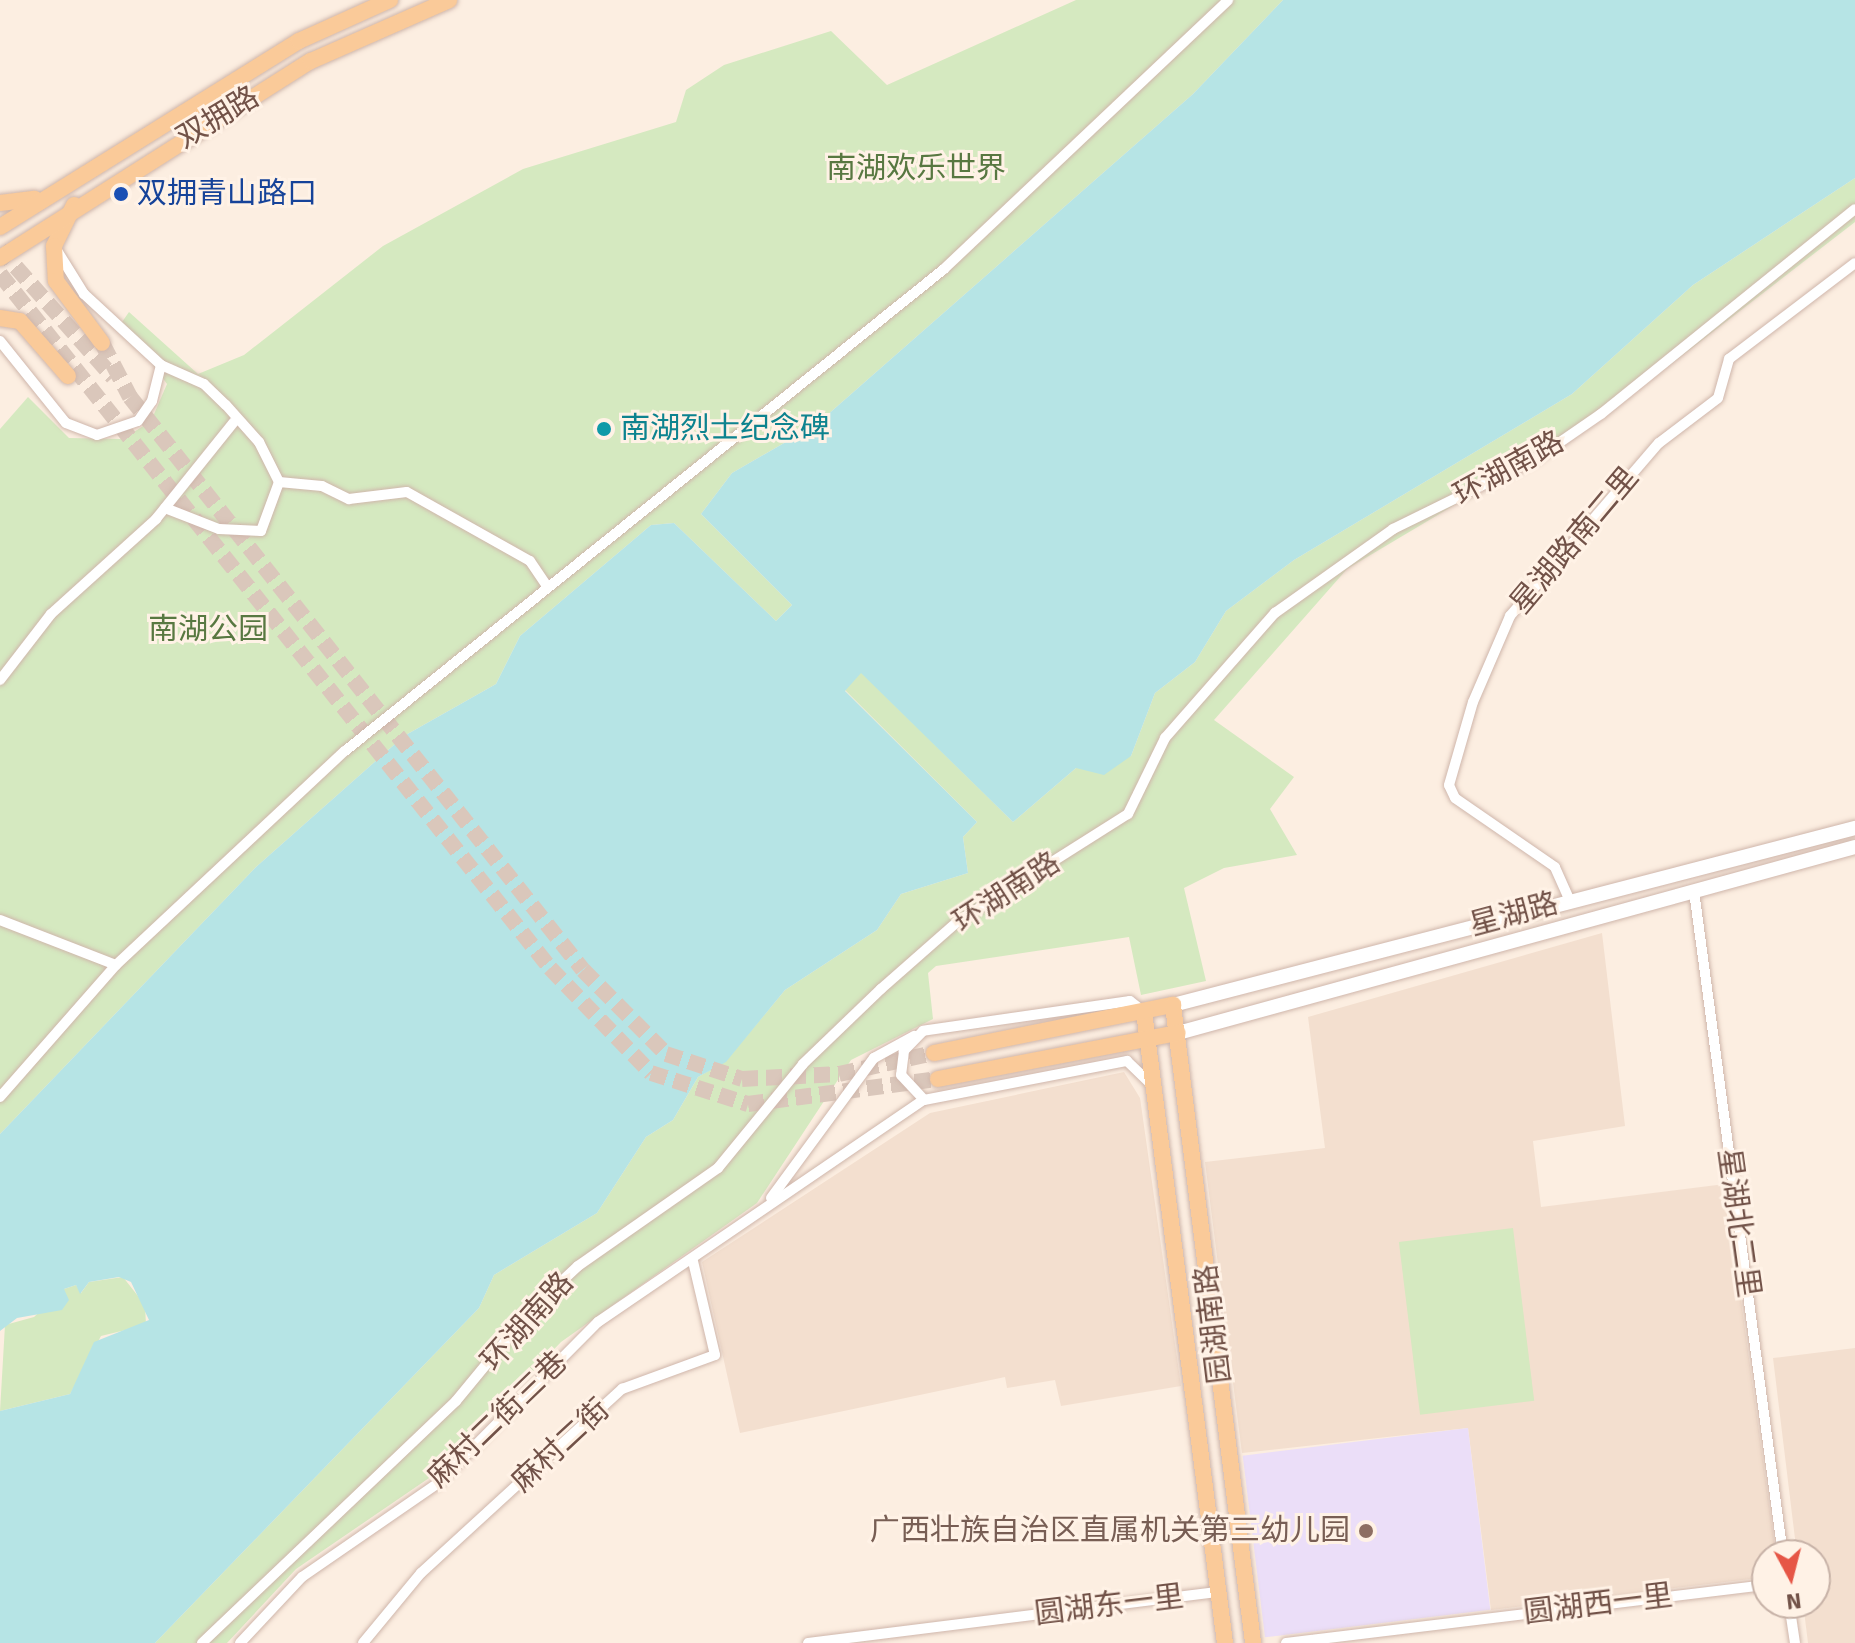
<!DOCTYPE html>
<html>
<head>
<meta charset="utf-8">
<style>
  body { margin:0 }
  #map { position:relative; width:1855px; height:1643px; overflow:hidden; background:#fceee1; font-family:Signika,"Noto Sans SC",sans-serif }
  div>[style] { position:absolute }
  [style*='--x'] { left:calc(var(--x)*1px); top:calc(var(--y)*1px); width:calc(var(--w)*1px); rotate:calc(var(--a)*1deg) }
  .residential>* { inset:0; background:#f3dfcf }
  .education>* { inset:0; background:#ebdef8; transform-origin:0 0 }
  .green>* { inset:0; background:#d5e9c0; transform-origin:0 0 }
  .water>* { inset:0; background:#b6e4e5 }
  .primary-tunnel>* { height:16px; margin-top:-8px; transform-origin:0; background:repeating-linear-gradient(90deg,#dac7bb 0 16px,transparent 0 24px) }
  .roads { filter:drop-shadow(0 0 2px #cfb6ab) drop-shadow(0 0 2px #cfb6ab) }
  .street>* { height:10px; margin:-5px; padding:0 5px; transform-origin:5px; border-radius:5px; background:#fff }
  .secondary>* { height:14px; margin:-7px; padding:0 7px; transform-origin:7px; border-radius:7px; background:#fff }
  .primary>* { height:16px; margin:-8px; padding:0 8px; transform-origin:8px; border-radius:8px; background:#faca99 }
  .dots>* { width:22px; height:22px; translate:-50% -50%; box-sizing:border-box; border:4px solid #fff2e6; border-radius:50% }
  span { translate:-50% -50%; white-space:nowrap; text-align:center; line-height:1.15; -webkit-text-stroke:6px #fff2e6; paint-order:stroke }
  .street-label { font-size:30px; color:#725248 }
  .park-label { font-size:30px; color:#587841 }
  .transit-label { font-size:30px; color:#164399 }
  .left { translate:0 -50%; text-align:left }
  .culture-label { font-size:30px; color:#0d838f }
  .education-label { font-size:30px; color:#785e54 }
  .right { translate:-100% -50%; text-align:right }
  .north { position:absolute; left:1751px; top:1539px; width:80px; height:80px; box-sizing:border-box; background:#fff2e6; border:2px solid #c7b2a7; border-radius:50%; rotate:173deg; font-size:22px; font-weight:700; line-height:32px; text-align:center; color:#725248 }
  .north::after { content:''; display:block; margin:auto; width:28px; height:36px; background:#e65646; clip-path:polygon(50% 0,100% 100%,50% 72%,0 100%) }
</style>
</head>
<body>
<div id="map">
  <div class="residential">
    <i style="clip-path:polygon(1602px 933px,1625px 1126px,1533px 1141px,1541px 1207px,1725px 1184px,1776px 1555px,1767px 1555px,1767px 1577px,1491px 1610px,1468px 1428px,1242px 1453px,1205px 1162px,1325px 1148px,1308px 1017px)"></i>
    <i style="clip-path:polygon(1124px 1072px,1140px 1098px,1181px 1386px,1061px 1406px,1055px 1380px,1007px 1388px,1005px 1377px,740px 1433px,702px 1262px,930px 1113px)"></i>
    <i style="clip-path:polygon(1855px 1348px,1855px 1643px,1808px 1643px,1803px 1603px,1815px 1603px,1815px 1555px,1797px 1555px,1773px 1358px)"></i>
  </div>
  <div class="education">
    <i style="left:1468px;top:1428px;width:183px;height:227px;rotate:83deg"></i>
  </div>
  <div class="green">
    <i style="clip-path:polygon(1076px 0,1283px 0,1193px 94px,817px 424px,732px 473px,701px 514px,792px 605px,776px 621px,674px 523px,651px 525px,520px 636px,496px 684px,404px 736px,256px 867px,0 1134px,0 429px,28px 397px,69px 438px,123px 439px,151px 421px,167px 384px,122px 322px,129px 312px,198px 374px,244px 355px,383px 246px,523px 169px,676px 122px,686px 90px,724px 65px,831px 31px,887px 85px)"></i>
    <i style="clip-path:polygon(1855px 178px,1855px 222px,1604px 416px,1347px 569px,1214px 720px,1294px 777px,1270px 809px,1297px 855px,1224px 868px,1184px 888px,1206px 981px,1141px 995px,1129px 937px,936px 966px,928px 973px,933px 1019px,851px 1060px,757px 1203px,561px 1342px,432px 1476px,296px 1569px,227px 1643px,155px 1643px,479px 1308px,494px 1275px,597px 1213px,646px 1137px,673px 1120px,698px 1077px,726px 1061px,785px 990px,877px 930px,901px 894px,968px 873px,963px 837px,977px 822px,845px 690px,861px 672px,1013px 822px,1076px 768px,1131px 756px,1155px 693px,1195px 662px,1226px 611px,1294px 560px,1572px 394px,1693px 285px)"></i>
    <i style="left:1513px;top:1228px;width:174px;height:115px;rotate:83deg"></i>
    <i style="clip-path:polygon(123px 1277px,145px 1305px,146px 1325px,101px 1336px,70px 1394px,0 1411px,5px 1325px,34px 1317px,64px 1289px,76px 1285px,81px 1293px,89px 1282px)"></i>
  </div>
  <div class="water">
    <i style="clip-path:polygon(1283px 0,1855px 0,1855px 178px,1693px 285px,1572px 394px,1294px 560px,1226px 611px,1195px 662px,1155px 693px,1131px 756px,1104px 775px,1076px 768px,1013px 822px,861px 673px,845px 691px,977px 822px,963px 837px,968px 873px,901px 894px,877px 930px,785px 990px,726px 1062px,698px 1077px,673px 1120px,646px 1137px,597px 1213px,494px 1275px,479px 1308px,155px 1643px,0 1643px,0 1411px,70px 1394px,94px 1342px,149px 1320px,131px 1282px,119px 1277px,89px 1282px,80px 1294px,76px 1285px,64px 1289px,69px 1300px,62px 1310px,17px 1318px,0 1331px,0 1134px,256px 867px,404px 736px,496px 684px,520px 636px,651px 525px,674px 523px,776px 621px,792px 605px,701px 514px,732px 473px,817px 424px,1193px 94px)"></i>
  </div>
  <div class="primary-tunnel">
    <i style="--x:0;--y:249;--w:171;--a:48.6"></i>
    <i style="--x:0;--y:274;--w:886;--a:51.6"></i>
    <i style="--x:550;--y:968;--w:146;--a:46.1"></i>
    <i style="--x:651;--y:1073;--w:102;--a:17.7"></i>
    <i style="--x:748;--y:1104;--w:192;--a:-7.5"></i>
    <i style="--x:102;--y:343;--w:61;--a:62.6"></i>
    <i style="--x:130;--y:397;--w:730;--a:51.67"></i>
    <i style="--x:583;--y:970;--w:118;--a:45.3"></i>
    <i style="--x:666;--y:1054;--w:80;--a:18.2"></i>
    <i style="--x:742;--y:1079;--w:97;--a:-3"></i>
    <i style="--x:839;--y:1074;--w:97;--a:-12.5"></i>
  </div>
  <div class="roads">
    <div class="street">
      <i style="--x:0;--y:341;--w:105;--a:51.2"></i>
      <i style="--x:66;--y:423;--w:33;--a:21"></i>
      <i style="--x:97;--y:435;--w:43;--a:-18.9"></i>
      <i style="--x:138;--y:421;--w:24;--a:-55"></i>
      <i style="--x:152;--y:401;--w:37;--a:-76"></i>
      <i style="--x:161;--y:365;--w:105;--a:-137.3"></i>
      <i style="--x:84;--y:294;--w:53;--a:-121.9"></i>
      <i style="--x:161;--y:365;--w:47;--a:23.8"></i>
      <i style="--x:204;--y:384;--w:30;--a:44"></i>
      <i style="--x:226;--y:405;--w:50;--a:48.3"></i>
      <i style="--x:259;--y:442;--w:45;--a:63.4"></i>
      <i style="--x:279;--y:482;--w:43;--a:5.3"></i>
      <i style="--x:322;--y:486;--w:30;--a:26"></i>
      <i style="--x:349;--y:499;--w:58;--a:-6.9"></i>
      <i style="--x:407;--y:492;--w:141;--a:29.3"></i>
      <i style="--x:530;--y:561;--w:29;--a:56"></i>
      <i style="--x:165;--y:508;--w:58;--a:21.3"></i>
      <i style="--x:219;--y:529;--w:42;--a:2.7"></i>
      <i style="--x:261;--y:531;--w:52;--a:-69.8"></i>
      <i style="--x:0;--y:680;--w:83;--a:-52.3"></i>
      <i style="--x:51;--y:614;--w:142;--a:-42.1"></i>
      <i style="--x:156;--y:519;--w:124;--a:-51.2"></i>
      <i style="--x:1694;--y:891;--w:670;--a:82.37"></i>
      <i style="--x:1570;--y:901;--w:37;--a:-114"></i>
      <i style="--x:1555;--y:867;--w:121;--a:-145.4"></i>
      <i style="--x:1455;--y:798;--w:14;--a:-115"></i>
      <i style="--x:1449;--y:785;--w:86;--a:-73.9"></i>
      <i style="--x:1473;--y:702;--w:94;--a:-66.7"></i>
      <i style="--x:1510;--y:616;--w:228;--a:-49.3"></i>
      <i style="--x:1659;--y:443;--w:74;--a:-37.3"></i>
      <i style="--x:1718;--y:398;--w:41;--a:-74.2"></i>
      <i style="--x:1729;--y:359;--w:158;--a:-37.3"></i>
      <i style="--x:0;--y:920;--w:124;--a:21.2"></i>
      <i style="--x:1144;--y:1012;--w:18;--a:-142"></i>
      <i style="--x:1130;--y:1001;--w:209;--a:171.8"></i>
      <i style="--x:923;--y:1031;--w:28;--a:134"></i>
      <i style="--x:904;--y:1051;--w:24;--a:97"></i>
      <i style="--x:901;--y:1075;--w:34;--a:47"></i>
      <i style="--x:924;--y:1100;--w:207;--a:-10.9"></i>
      <i style="--x:1127;--y:1061;--w:33;--a:44"></i>
      <i style="--x:0;--y:1097;--w:176;--a:-48.7"></i>
      <i style="--x:116;--y:965;--w:313;--a:-43.1"></i>
      <i style="--x:345;--y:751;--w:769;--a:-38.82"></i>
      <i style="--x:944;--y:269;--w:391;--a:-43.4"></i>
      <i style="--x:771;--y:1198;--w:174;--a:-53.7"></i>
      <i style="--x:874;--y:1058;--w:46;--a:-28.8"></i>
      <i style="--x:1789;--y:1603;--w:40;--a:81.5"></i>
      <i style="--x:202;--y:1643;--w:351;--a:-43.6"></i>
      <i style="--x:456;--y:1401;--w:118;--a:-50.5"></i>
      <i style="--x:531;--y:1310;--w:64;--a:-43.1"></i>
      <i style="--x:578;--y:1266;--w:171;--a:-35"></i>
      <i style="--x:718;--y:1168;--w:134;--a:-50.7"></i>
      <i style="--x:803;--y:1064;--w:108;--a:-43.9"></i>
      <i style="--x:881;--y:989;--w:101;--a:-41.4"></i>
      <i style="--x:957;--y:922;--w:202;--a:-32.3"></i>
      <i style="--x:1128;--y:814;--w:85;--a:-64"></i>
      <i style="--x:1165;--y:738;--w:167;--a:-48.7"></i>
      <i style="--x:1275;--y:613;--w:145;--a:-35.4"></i>
      <i style="--x:1393;--y:529;--w:161;--a:-26.2"></i>
      <i style="--x:1537;--y:458;--w:78;--a:-34.5"></i>
      <i style="--x:1601;--y:414;--w:326;--a:-38.9"></i>
      <i style="--x:240;--y:1643;--w:91;--a:-46.8"></i>
      <i style="--x:302;--y:1577;--w:164;--a:-34.6"></i>
      <i style="--x:437;--y:1484;--w:228;--a:-45.2"></i>
      <i style="--x:598;--y:1322;--w:394;--a:-34.3"></i>
      <i style="--x:363;--y:1643;--w:91;--a:-50.4"></i>
      <i style="--x:421;--y:1573;--w:273;--a:-42.5"></i>
      <i style="--x:622;--y:1389;--w:99;--a:-20.1"></i>
      <i style="--x:715;--y:1355;--w:97;--a:-103.2"></i>
      <i style="--x:808;--y:1643;--w:414;--a:-7.1"></i>
      <i style="--x:1286;--y:1643;--w:484;--a:-6.9"></i>
    </div>
    <div class="secondary">
      <i style="--x:1173;--y:1005;--w:705;--a:-14.55"></i>
      <i style="--x:1178;--y:1033;--w:702;--a:-15.36"></i>
    </div>
    <div class="primary">
      <i style="--x:0;--y:203;--w:35;--a:-7"></i>
      <i style="--x:74;--y:205;--w:46;--a:116"></i>
      <i style="--x:54;--y:246;--w:35;--a:87"></i>
      <i style="--x:56;--y:281;--w:77;--a:53.4"></i>
      <i style="--x:0;--y:227;--w:352;--a:-31.9"></i>
      <i style="--x:299;--y:41;--w:100;--a:-24.3"></i>
      <i style="--x:0;--y:258;--w:368;--a:-32.4"></i>
      <i style="--x:311;--y:61;--w:151;--a:-23.8"></i>
      <i style="--x:0;--y:318;--w:20;--a:9"></i>
      <i style="--x:20;--y:321;--w:73;--a:48.9"></i>
      <i style="--x:1144;--y:1012;--w:636;--a:82.69"></i>
      <i style="--x:934;--y:1053;--w:244;--a:-11.4"></i>
      <i style="--x:1173;--y:1005;--w:643;--a:82.85"></i>
      <i style="--x:938;--y:1079;--w:244;--a:-10.9"></i>
    </div>
  </div>
  <div class="dots">
    <i style="left:121px;top:194px;background:#1a4fb4"></i>
    <i style="left:604px;top:429px;background:#0f9aa8"></i>
    <i style="left:1366px;top:1531px;background:#8d6e63"></i>
  </div>
  <div class="street-label">
    <span style="left:218px;top:118px;rotate:-31deg">双拥路</span>
    <span style="left:1509px;top:469px;rotate:-29deg">环湖南路</span>
    <span style="left:1575px;top:541px;rotate:-50deg">星湖路南二里</span>
    <span style="left:1007px;top:893px;rotate:-33deg">环湖南路</span>
    <span style="left:1514px;top:915px;rotate:-15deg">星湖路</span>
    <span style="left:1738px;top:1223px;rotate:82deg">星湖北二里</span>
    <span style="left:528px;top:1322px;rotate:-48deg">环湖南路</span>
    <span style="left:1214px;top:1324px;rotate:-97deg">园湖南路</span>
    <span style="left:498px;top:1420px;rotate:-44deg">麻村二街三巷</span>
    <span style="left:561px;top:1446px;rotate:-43deg">麻村二街</span>
    <span style="left:1598px;top:1605px;rotate:-7deg">圆湖西一里</span>
    <span style="left:1109px;top:1606px;rotate:-7deg">圆湖东一里</span>
  </div>
  <div class="park-label">
    <span style="left:916px;top:169px">南湖欢乐世界</span>
    <span style="left:208px;top:630px">南湖公园</span>
  </div>
  <div class="transit-label">
    <span class="left" style="left:137px;top:194px">双拥青山路口</span>
  </div>
  <div class="culture-label">
    <span class="left" style="left:620px;top:429px">南湖烈士纪念碑</span>
  </div>
  <div class="education-label">
    <span class="right" style="left:1350px;top:1531px">广西壮族自治区直属机关第三幼儿园</span>
  </div>
  <div class="north">N</div>
</div>
</body>
</html>
